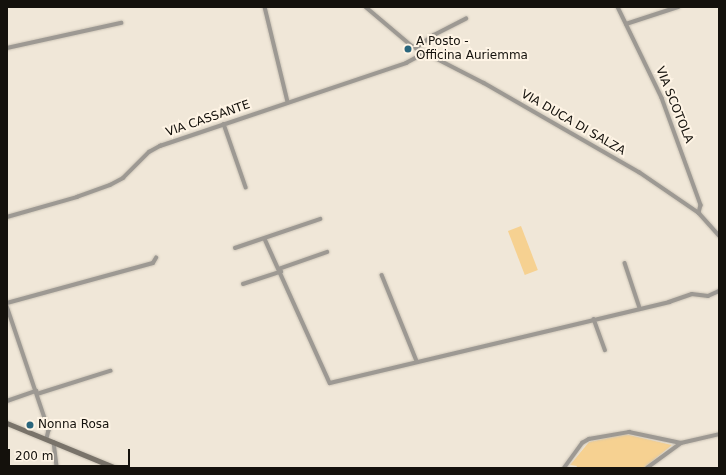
<!DOCTYPE html>
<html>
<head>
<meta charset="utf-8">
<style>
  body { margin:0 }
  #map { position:relative; width:726px; height:475px; overflow:hidden; background:#f0e7d8; font-family:"DejaVu Sans",sans-serif }
  div>[style] { position:absolute }
  [style*='--x'] { left:calc(var(--x)*1px); top:calc(var(--y)*1px); width:calc(var(--w)*1px); rotate:calc(var(--a)*1deg) }
  .green>* { inset:0; background:#f6d191; transform-origin:0 0 }
  .roads { filter:drop-shadow(0 0 1px #cdc5b7) drop-shadow(0 0 1px #cdc5b7) }
  .street>* { height:3.5px; margin:-1.75px; padding:0 1.75px; transform-origin:1.75px; border-radius:1.75px; background:#9d9993 }
  .secondary>* { height:4.5px; margin:-2.25px; padding:0 2.25px; transform-origin:2.25px; border-radius:2.25px; background:#79736a }
  .dots>* { width:11px; height:11px; translate:-50% -50%; box-sizing:border-box; border:2px solid #fef4e5; border-radius:50% }
  span { translate:-50% -50%; white-space:nowrap; text-align:center; line-height:1.15; -webkit-text-stroke:4px #fef4e5; paint-order:stroke }
  .poi-label { font-size:12px; color:#14110c }
  .left { translate:0 -50%; text-align:left }
  .street-label { font-size:12px; color:#14110c }
  .frame { position:absolute; inset:0; border:8px solid #14110c; pointer-events:none }
  .scale { position:absolute; left:8px; top:449px; width:122px; height:18px; box-sizing:border-box; border:2px solid #14110c; border-top:0; padding-left:5px; font-size:12px; line-height:14px; white-space:nowrap; color:#14110c; -webkit-text-stroke:3px #fef4e5; paint-order:stroke }
</style>
</head>
<body>
<div id="map">
  <div class="green">
    <i style="left:521px;top:226px;width:47px;height:14px;rotate:69deg"></i>
    <i style="clip-path:polygon(625px 434px,672px 445px,644px 468px,576px 468px,577px 466px,570px 465px,589px 442px)"></i>
  </div>
  <div class="roads">
    <div class="street">
      <i style="--x:265;--y:7;--w:98;--a:76.4"></i>
      <i style="--x:366;--y:7;--w:60;--a:40.3"></i>
      <i style="--x:412;--y:46;--w:81;--a:27.2"></i>
      <i style="--x:484;--y:83;--w:179;--a:29.9"></i>
      <i style="--x:639;--y:172;--w:73;--a:34.3"></i>
      <i style="--x:699;--y:213;--w:30;--a:48"></i>
      <i style="--x:618;--y:7;--w:101;--a:64.2"></i>
      <i style="--x:662;--y:98;--w:114;--a:70"></i>
      <i style="--x:701;--y:205;--w:8;--a:104"></i>
      <i style="--x:626;--y:24;--w:55;--a:-18.1"></i>
      <i style="--x:7;--y:48;--w:117;--a:-12.4"></i>
      <i style="--x:416;--y:48;--w:22;--a:-36"></i>
      <i style="--x:434;--y:35;--w:36;--a:-27"></i>
      <i style="--x:224;--y:124;--w:67;--a:70.8"></i>
      <i style="--x:7;--y:217;--w:73;--a:-15.9"></i>
      <i style="--x:77;--y:197;--w:35;--a:-20"></i>
      <i style="--x:110;--y:185;--w:15;--a:-28"></i>
      <i style="--x:123;--y:178;--w:37;--a:-45"></i>
      <i style="--x:149;--y:152;--w:13;--a:-29"></i>
      <i style="--x:160;--y:146;--w:260;--a:-18.6"></i>
      <i style="--x:406;--y:63;--w:21;--a:-28"></i>
      <i style="--x:265;--y:239;--w:158;--a:65.7"></i>
      <i style="--x:330;--y:383;--w:349;--a:-13.4"></i>
      <i style="--x:669;--y:302;--w:24;--a:-19"></i>
      <i style="--x:692;--y:294;--w:16;--a:7"></i>
      <i style="--x:708;--y:296;--w:12;--a:-24"></i>
      <i style="--x:235;--y:248;--w:90;--a:-18.8"></i>
      <i style="--x:625;--y:263;--w:47;--a:71.6"></i>
      <i style="--x:279;--y:269;--w:51;--a:-19.5"></i>
      <i style="--x:382;--y:275;--w:93;--a:67.9"></i>
      <i style="--x:243;--y:284;--w:40;--a:-18"></i>
      <i style="--x:7;--y:303;--w:151;--a:-15.3"></i>
      <i style="--x:153;--y:263;--w:6;--a:-59"></i>
      <i style="--x:7;--y:306;--w:131;--a:71.3"></i>
      <i style="--x:49;--y:430;--w:9;--a:103"></i>
      <i style="--x:594;--y:319;--w:33;--a:70"></i>
      <i style="--x:37;--y:394;--w:77;--a:-17.5"></i>
      <i style="--x:7;--y:401;--w:31;--a:-19"></i>
      <i style="--x:54;--y:442;--w:26;--a:83"></i>
      <i style="--x:564;--y:468;--w:31;--a:-54"></i>
      <i style="--x:582;--y:443;--w:8;--a:-30"></i>
      <i style="--x:589;--y:439;--w:41;--a:-9.9"></i>
      <i style="--x:629;--y:432;--w:53;--a:11.9"></i>
      <i style="--x:647;--y:468;--w:42;--a:-36.3"></i>
      <i style="--x:681;--y:443;--w:39;--a:-13"></i>
    </div>
    <div class="secondary">
      <i style="--x:7;--y:423;--w:118;--a:22.4"></i>
    </div>
  </div>
  <div class="dots">
    <i style="left:408px;top:49px;background:#2a667d"></i>
    <i style="left:30px;top:425px;background:#2a667d"></i>
  </div>
  <div class="poi-label">
    <span class="left" style="left:416px;top:49px">A Posto -<br>Officina Auriemma</span>
    <span class="left" style="left:38px;top:425px">Nonna Rosa</span>
  </div>
  <div class="street-label">
    <span style="left:674px;top:105px;rotate:68deg">VIA SCOTOLA</span>
    <span style="left:208px;top:119px;rotate:-19deg">VIA CASSANTE</span>
    <span style="left:573px;top:123px;rotate:30deg">VIA DUCA DI SALZA</span>
  </div>
  <div class="frame"></div>
  <div class="scale">200 m</div>
</div>
</body>
</html>
